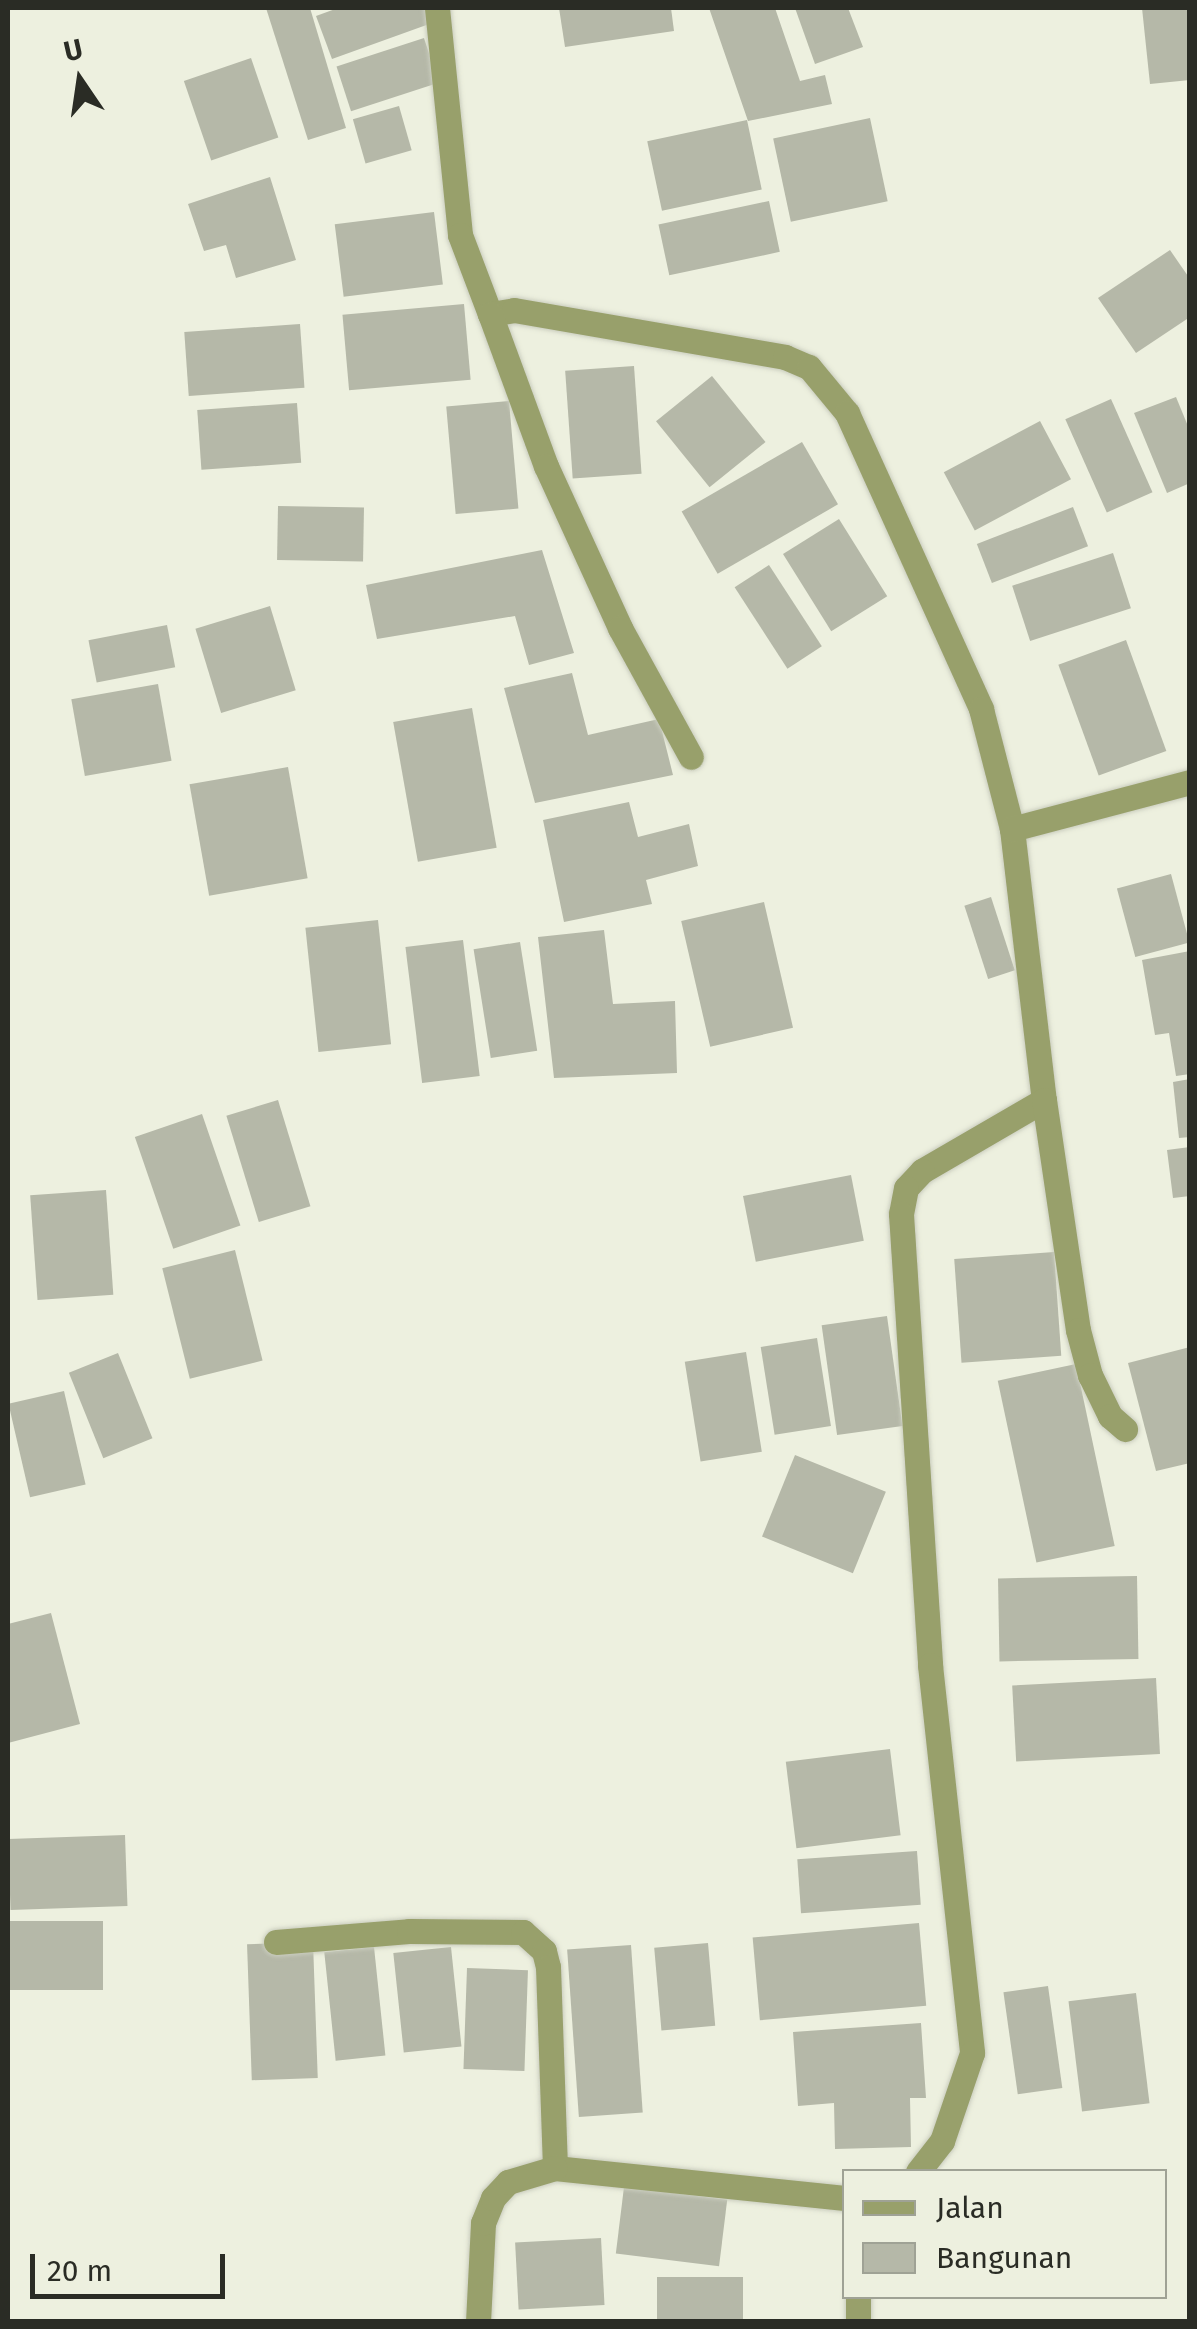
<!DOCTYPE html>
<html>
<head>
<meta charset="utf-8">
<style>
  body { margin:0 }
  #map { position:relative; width:1197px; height:2329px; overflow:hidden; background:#edf0df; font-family:"Fira Sans",sans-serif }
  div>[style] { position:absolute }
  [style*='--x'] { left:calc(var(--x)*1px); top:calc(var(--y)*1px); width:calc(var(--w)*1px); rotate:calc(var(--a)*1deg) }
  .building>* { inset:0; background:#b5b8a8; transform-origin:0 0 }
  .roads { filter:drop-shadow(0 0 2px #cacdbe) drop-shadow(0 0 2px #cacdbe) }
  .minor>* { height:25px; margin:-12.5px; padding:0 12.5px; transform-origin:12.5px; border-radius:12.5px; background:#98a06b }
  span { translate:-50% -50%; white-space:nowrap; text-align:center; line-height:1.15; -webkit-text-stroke:8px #edf0df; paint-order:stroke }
  .frame { position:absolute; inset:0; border:10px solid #2a2c25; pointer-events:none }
  .legend { position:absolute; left:842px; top:2169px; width:325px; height:130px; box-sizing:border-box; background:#edf0df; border:2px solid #9fa295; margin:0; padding:12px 18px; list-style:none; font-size:30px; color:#2a2c25 }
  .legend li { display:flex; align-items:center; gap:20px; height:50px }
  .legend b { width:50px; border:2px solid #9fa295 }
  .north { position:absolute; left:30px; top:30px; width:100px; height:100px; -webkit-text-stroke:8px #edf0df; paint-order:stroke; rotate:347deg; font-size:28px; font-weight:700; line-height:40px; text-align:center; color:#2a2c25 }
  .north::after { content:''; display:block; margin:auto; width:35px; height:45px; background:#2a2c25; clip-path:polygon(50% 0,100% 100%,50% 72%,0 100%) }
  .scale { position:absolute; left:30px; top:2254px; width:195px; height:45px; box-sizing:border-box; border:5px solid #2a2c25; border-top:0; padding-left:12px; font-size:30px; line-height:35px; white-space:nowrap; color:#2a2c25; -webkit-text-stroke:8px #edf0df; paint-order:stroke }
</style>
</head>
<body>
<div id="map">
  <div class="building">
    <i style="clip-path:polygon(266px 8px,310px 8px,346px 128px,308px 140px)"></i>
    <i style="clip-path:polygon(338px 8px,426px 8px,432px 23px,332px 59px,316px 16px)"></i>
    <i style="clip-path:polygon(559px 8px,671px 8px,674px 31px,565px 47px)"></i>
    <i style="clip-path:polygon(709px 8px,775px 8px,800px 81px,825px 75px,832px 104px,748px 121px)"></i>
    <i style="clip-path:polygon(795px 8px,848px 8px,863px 47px,815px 64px)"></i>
    <i style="clip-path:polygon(1142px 8px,1190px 8px,1190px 80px,1150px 84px)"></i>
    <i style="left:424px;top:38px;width:47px;height:92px;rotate:72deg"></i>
    <i style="left:251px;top:58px;width:84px;height:71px;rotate:71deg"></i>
    <i style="left:399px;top:106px;width:46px;height:48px;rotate:74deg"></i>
    <i style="left:870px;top:118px;width:85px;height:99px;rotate:78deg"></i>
    <i style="left:747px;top:120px;width:71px;height:102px;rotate:78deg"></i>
    <i style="clip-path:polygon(270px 177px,296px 260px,236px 278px,226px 245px,204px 251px,188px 204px)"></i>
    <i style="left:769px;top:201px;width:52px;height:113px;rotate:78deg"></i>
    <i style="left:434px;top:212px;width:73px;height:100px;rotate:83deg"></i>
    <i style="clip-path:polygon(1170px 250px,1190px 279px,1190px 317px,1136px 353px,1098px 298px)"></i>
    <i style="left:464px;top:304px;width:76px;height:122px;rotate:85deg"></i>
    <i style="left:300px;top:324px;width:64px;height:116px;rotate:86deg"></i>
    <i style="left:634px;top:366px;width:108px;height:69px;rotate:86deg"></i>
    <i style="left:712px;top:376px;width:85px;height:72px;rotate:51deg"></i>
    <i style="clip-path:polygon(1176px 397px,1190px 431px,1190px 483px,1167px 493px,1134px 413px)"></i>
    <i style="left:1111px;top:399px;width:102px;height:50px;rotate:66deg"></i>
    <i style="left:509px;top:401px;width:108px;height:63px;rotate:85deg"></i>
    <i style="left:297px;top:403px;width:60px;height:100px;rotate:86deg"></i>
    <i style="left:1040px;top:421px;width:66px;height:109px;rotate:62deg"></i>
    <i style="left:802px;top:442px;width:72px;height:139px;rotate:60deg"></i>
    <i style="left:278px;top:506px;width:86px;height:54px;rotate:1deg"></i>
    <i style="left:1073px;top:507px;width:42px;height:103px;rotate:69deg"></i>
    <i style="left:839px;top:519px;width:91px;height:66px;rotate:58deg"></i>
    <i style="clip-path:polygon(542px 550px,574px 653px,529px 665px,515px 616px,377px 639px,366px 585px)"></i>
    <i style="left:1113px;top:553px;width:58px;height:106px;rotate:72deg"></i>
    <i style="left:769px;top:565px;width:97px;height:41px;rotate:57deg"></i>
    <i style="left:270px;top:606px;width:88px;height:78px;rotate:73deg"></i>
    <i style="left:167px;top:625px;width:43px;height:80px;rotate:79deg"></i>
    <i style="left:1126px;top:640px;width:118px;height:72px;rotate:70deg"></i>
    <i style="clip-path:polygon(572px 673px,588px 735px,659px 719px,673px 775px,535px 803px,504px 688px)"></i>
    <i style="left:158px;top:684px;width:78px;height:88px;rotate:80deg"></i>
    <i style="left:472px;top:708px;width:142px;height:80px;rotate:80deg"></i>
    <i style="left:288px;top:767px;width:113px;height:100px;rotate:80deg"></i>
    <i style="clip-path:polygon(629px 802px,638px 837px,689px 824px,698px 866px,646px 880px,652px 904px,564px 922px,543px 820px)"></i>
    <i style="left:1171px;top:874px;width:71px;height:56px;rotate:75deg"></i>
    <i style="left:991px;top:897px;width:77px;height:28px;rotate:72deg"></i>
    <i style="left:764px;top:902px;width:129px;height:85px;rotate:77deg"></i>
    <i style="left:378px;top:920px;width:125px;height:73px;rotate:84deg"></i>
    <i style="clip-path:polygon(604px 930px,613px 1004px,675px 1001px,677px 1073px,554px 1078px,538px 937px)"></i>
    <i style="left:463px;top:940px;width:137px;height:58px;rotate:83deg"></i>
    <i style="left:520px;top:942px;width:110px;height:47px;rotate:81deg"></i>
    <i style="clip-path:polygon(1190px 951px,1190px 1074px,1176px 1076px,1169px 1033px,1155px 1035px,1142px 960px)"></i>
    <i style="clip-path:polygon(1190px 1079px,1190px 1137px,1179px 1138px,1173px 1082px)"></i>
    <i style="left:278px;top:1100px;width:111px;height:54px;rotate:73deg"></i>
    <i style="left:202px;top:1114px;width:118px;height:71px;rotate:71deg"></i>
    <i style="clip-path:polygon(1190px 1147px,1190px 1196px,1173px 1198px,1167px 1150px)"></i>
    <i style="left:851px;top:1175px;width:67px;height:110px;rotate:79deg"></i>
    <i style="left:106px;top:1190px;width:105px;height:76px;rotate:86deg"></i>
    <i style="left:235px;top:1250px;width:114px;height:75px;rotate:76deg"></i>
    <i style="left:1054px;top:1252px;width:104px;height:100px;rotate:86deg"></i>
    <i style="left:887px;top:1316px;width:111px;height:66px;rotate:82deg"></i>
    <i style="left:817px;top:1338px;width:89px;height:57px;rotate:81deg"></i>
    <i style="clip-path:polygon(1190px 1347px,1190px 1463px,1156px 1471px,1128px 1363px)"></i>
    <i style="left:746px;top:1352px;width:101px;height:62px;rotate:81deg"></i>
    <i style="left:118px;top:1353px;width:92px;height:53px;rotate:68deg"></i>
    <i style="left:1076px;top:1364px;width:186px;height:80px;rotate:78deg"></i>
    <i style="left:64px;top:1391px;width:96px;height:57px;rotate:77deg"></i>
    <i style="left:795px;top:1455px;width:98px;height:88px;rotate:22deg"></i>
    <i style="left:1137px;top:1576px;width:83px;height:139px;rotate:89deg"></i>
    <i style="clip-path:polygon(51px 1613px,80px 1724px,8px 1743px,8px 1624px)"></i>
    <i style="left:1156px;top:1678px;width:76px;height:144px;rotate:87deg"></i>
    <i style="left:890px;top:1749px;width:87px;height:105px;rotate:83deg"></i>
    <i style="left:125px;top:1835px;width:71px;height:117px;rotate:88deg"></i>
    <i style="left:917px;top:1851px;width:54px;height:120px;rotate:86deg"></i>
    <i style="left:103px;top:1921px;width:69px;height:95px;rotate:90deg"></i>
    <i style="left:919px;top:1923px;width:83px;height:167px;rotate:85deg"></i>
    <i style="left:313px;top:1942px;width:136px;height:66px;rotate:88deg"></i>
    <i style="left:708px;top:1943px;width:83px;height:54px;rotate:85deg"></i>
    <i style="left:631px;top:1945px;width:168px;height:64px;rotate:86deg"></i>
    <i style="left:374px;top:1947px;width:109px;height:50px;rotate:84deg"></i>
    <i style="left:451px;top:1947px;width:100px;height:58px;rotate:84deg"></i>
    <i style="left:467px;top:1968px;width:61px;height:101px;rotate:2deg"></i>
    <i style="left:1048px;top:1986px;width:103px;height:45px;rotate:82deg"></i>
    <i style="left:1136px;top:1993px;width:111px;height:68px;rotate:83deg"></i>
    <i style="clip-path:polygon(921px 2023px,926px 2098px,910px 2098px,911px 2147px,835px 2149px,834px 2103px,798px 2106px,793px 2032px)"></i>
    <i style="left:624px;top:2187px;width:104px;height:67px;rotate:7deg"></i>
    <i style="left:601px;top:2238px;width:67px;height:86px;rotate:87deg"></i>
    <i style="left:743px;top:2277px;width:45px;height:86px;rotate:90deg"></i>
  </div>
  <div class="roads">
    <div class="minor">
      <i style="--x:437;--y:8;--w:228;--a:84.2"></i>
      <i style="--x:460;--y:235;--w:85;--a:69.2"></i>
      <i style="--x:490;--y:314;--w:24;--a:-9"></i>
      <i style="--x:514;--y:310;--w:275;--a:9.8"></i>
      <i style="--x:785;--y:357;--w:26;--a:23"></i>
      <i style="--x:809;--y:367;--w:60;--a:50.4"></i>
      <i style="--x:847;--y:413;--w:325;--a:65.6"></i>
      <i style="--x:981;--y:709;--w:124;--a:75.5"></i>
      <i style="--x:1012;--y:829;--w:273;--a:83.3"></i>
      <i style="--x:1044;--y:1100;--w:141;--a:149.8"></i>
      <i style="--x:922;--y:1171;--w:23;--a:133"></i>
      <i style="--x:906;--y:1188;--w:26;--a:101"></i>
      <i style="--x:901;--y:1214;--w:452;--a:86.3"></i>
      <i style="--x:930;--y:1665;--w:390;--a:83.8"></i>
      <i style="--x:972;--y:2053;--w:93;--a:108.8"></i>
      <i style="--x:942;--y:2141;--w:39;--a:128"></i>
      <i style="--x:490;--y:314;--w:162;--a:69.8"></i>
      <i style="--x:546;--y:466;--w:178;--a:65.4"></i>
      <i style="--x:620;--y:628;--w:147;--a:61.2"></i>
      <i style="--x:1012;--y:829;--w:184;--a:-14.8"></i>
      <i style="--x:1044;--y:1100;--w:232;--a:81.6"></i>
      <i style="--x:1078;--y:1330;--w:47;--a:75.1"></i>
      <i style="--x:1090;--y:1375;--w:46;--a:64"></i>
      <i style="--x:1110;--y:1416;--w:20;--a:41"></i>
      <i style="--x:276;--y:1942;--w:133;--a:-4.7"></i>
      <i style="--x:409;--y:1931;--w:114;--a:0.5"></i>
      <i style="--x:523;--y:1932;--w:28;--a:42"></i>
      <i style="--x:544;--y:1951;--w:16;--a:76"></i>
      <i style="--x:548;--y:1967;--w:201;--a:88"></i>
      <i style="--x:555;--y:2168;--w:291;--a:5.9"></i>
      <i style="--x:478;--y:2322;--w:99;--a:-87.1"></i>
      <i style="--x:483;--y:2223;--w:27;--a:-68"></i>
      <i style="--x:493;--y:2198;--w:22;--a:-47"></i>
      <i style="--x:508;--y:2182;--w:49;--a:-16.6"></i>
      <i style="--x:858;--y:2322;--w:26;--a:-90"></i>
    </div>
  </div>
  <div class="frame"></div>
  <ul class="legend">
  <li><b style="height:12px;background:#98a06b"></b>Jalan</li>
  <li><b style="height:28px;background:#b5b8a8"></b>Bangunan</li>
  </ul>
  <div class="north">U</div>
  <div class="scale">20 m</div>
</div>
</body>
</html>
